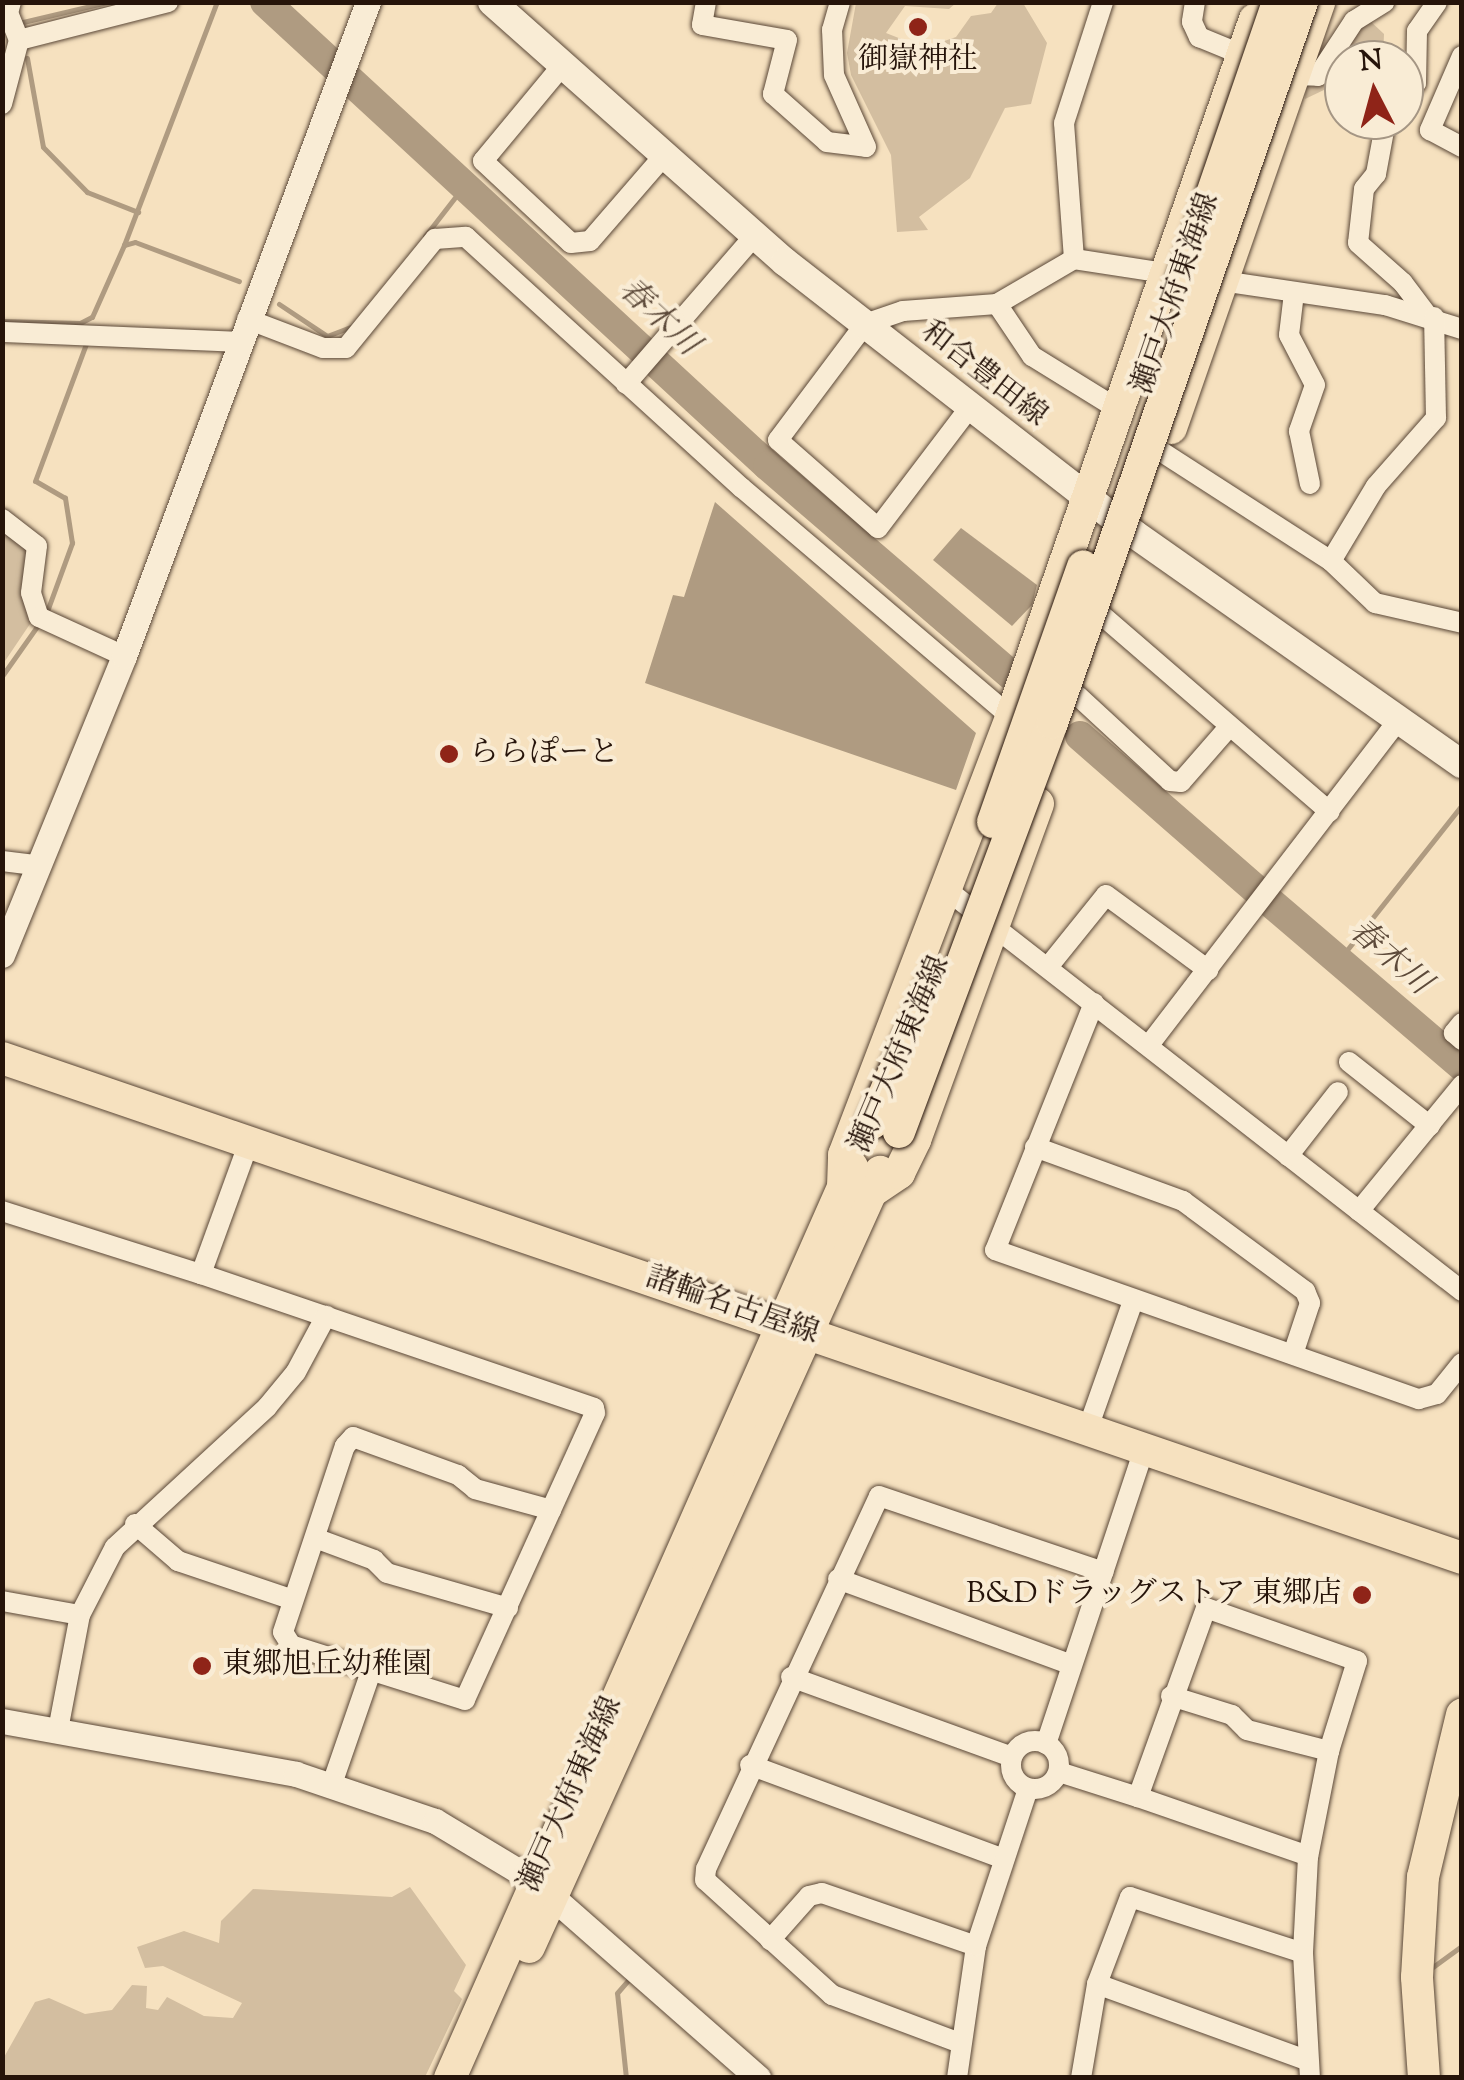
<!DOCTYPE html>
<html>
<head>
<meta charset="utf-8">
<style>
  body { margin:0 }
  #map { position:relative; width:1464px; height:2080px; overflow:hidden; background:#f6e1bf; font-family:"Sorts Mill Goudy","Noto Serif JP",serif }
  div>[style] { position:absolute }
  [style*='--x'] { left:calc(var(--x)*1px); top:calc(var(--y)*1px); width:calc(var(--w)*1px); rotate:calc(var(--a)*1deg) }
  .green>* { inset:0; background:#d3bea0 }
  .water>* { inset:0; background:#af9b81 }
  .stream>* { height:5px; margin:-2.5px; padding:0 2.5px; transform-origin:2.5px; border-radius:2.5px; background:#af9b81 }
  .river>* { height:30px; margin:-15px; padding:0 15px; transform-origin:15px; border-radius:15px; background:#af9b81 }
  .roads { filter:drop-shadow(0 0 2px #5a4737) drop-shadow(0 0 2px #5a4737) }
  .minor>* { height:20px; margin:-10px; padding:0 10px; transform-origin:10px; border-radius:10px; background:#f9ecd5 }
  .minor>.ring { margin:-10px; padding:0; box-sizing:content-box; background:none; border:20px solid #f9ecd5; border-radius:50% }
  .tertiary>* { height:25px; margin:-12.5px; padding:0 12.5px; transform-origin:12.5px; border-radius:12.5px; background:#f9ecd5 }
  .secondary>* { height:28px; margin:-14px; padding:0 14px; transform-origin:14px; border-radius:14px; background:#f9ecd5 }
  .primary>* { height:32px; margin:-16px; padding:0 16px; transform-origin:16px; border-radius:16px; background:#f6e1bf }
  .bridges { filter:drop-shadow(0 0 2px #26140a) drop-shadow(0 0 2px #26140a) }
  .primary-bridge>* { height:32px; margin:-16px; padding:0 16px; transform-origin:16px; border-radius:16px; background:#f6e1bf }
  .dots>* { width:28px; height:28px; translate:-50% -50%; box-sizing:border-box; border:5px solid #f9ecd5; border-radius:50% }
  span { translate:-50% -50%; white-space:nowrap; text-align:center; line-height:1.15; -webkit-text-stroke:8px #f9ecd5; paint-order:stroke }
  .poi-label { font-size:30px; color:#26140a }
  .left { translate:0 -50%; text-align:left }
  .right { translate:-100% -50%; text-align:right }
  .street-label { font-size:30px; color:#26140a }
  .water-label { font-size:32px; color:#5d4a3a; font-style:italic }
  .frame { position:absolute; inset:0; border:5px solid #26140a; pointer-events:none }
  .north { position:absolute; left:1324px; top:40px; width:100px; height:100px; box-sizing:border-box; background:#f9ecd5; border:2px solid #a59684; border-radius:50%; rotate:354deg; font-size:28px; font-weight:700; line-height:40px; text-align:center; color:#26140a }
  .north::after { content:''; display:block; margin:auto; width:35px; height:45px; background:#8f2418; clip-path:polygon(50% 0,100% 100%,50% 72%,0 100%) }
</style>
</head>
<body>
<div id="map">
  <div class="green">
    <i style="clip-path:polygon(856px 3px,956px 3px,949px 9px,905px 6px,886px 33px,924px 48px,956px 37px,971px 16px,991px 13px,998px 3px,1023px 3px,1047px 43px,1031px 104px,1005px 108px,970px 178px,919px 217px,928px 230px,897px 232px,891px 155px,851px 75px,847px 53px)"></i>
    <i style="clip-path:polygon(1367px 18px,1384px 34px,1383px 60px,1344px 60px,1344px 93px,1326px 89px,1305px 99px,1306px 87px)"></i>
    <i style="clip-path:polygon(2px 525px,28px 546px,22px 588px,32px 621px,3px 664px)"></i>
    <i style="clip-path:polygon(410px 1887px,466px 1965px,454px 1991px,462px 1999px,425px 2077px,3px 2077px,3px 2059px,35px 2002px,49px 1998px,85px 2014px,112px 2010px,132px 1985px,147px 1986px,146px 2008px,158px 2010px,167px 1997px,204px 2016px,233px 2018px,242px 2003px,163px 1966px,145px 1968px,137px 1947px,184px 1931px,219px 1943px,221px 1921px,253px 1889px,392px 1897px)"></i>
  </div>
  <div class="water">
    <i style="clip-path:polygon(715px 502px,976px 733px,956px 790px,645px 683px,673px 595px,684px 597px)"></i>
    <i style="clip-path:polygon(961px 528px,1037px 585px,1032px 605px,1012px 626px,933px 560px)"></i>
  </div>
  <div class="stream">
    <i style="--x:23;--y:22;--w:86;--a:-13.4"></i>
    <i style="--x:27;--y:58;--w:90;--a:79.8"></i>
    <i style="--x:43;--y:147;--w:63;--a:45.6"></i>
    <i style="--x:87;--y:192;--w:55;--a:21.4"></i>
    <i style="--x:425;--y:236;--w:62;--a:-52.2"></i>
    <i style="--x:124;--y:245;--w:260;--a:-69.1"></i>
    <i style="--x:279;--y:304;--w:58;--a:33.7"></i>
    <i style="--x:327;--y:336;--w:28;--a:-21"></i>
    <i style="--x:2;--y:321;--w:78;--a:1.5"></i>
    <i style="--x:80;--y:323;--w:13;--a:-27"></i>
    <i style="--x:92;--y:317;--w:79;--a:-66"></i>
    <i style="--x:124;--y:245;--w:11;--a:-15"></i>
    <i style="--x:135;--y:242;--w:111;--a:20.6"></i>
    <i style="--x:46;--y:614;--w:76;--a:-69.9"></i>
    <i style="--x:72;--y:543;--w:46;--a:-98.8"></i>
    <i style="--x:65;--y:498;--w:34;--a:-150"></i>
    <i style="--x:35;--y:481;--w:146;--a:-69.6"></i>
    <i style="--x:2;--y:676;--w:62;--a:-54.8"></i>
    <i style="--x:1339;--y:960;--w:198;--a:-51.6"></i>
    <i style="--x:1430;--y:1969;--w:39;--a:-36"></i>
    <i style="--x:626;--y:2078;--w:85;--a:-96"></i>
    <i style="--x:617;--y:1993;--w:18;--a:-49"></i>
  </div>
  <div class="river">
    <i style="--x:265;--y:2;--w:684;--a:42.69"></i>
    <i style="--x:768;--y:466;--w:321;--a:40.7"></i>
    <i style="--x:1080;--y:736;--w:239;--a:41.1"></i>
    <i style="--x:1270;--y:902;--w:253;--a:40.5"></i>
  </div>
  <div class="roads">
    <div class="minor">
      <i style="--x:706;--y:2;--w:23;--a:100"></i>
      <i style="--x:702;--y:25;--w:86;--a:10"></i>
      <i style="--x:787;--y:40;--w:56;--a:104.5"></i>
      <i style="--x:773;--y:94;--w:72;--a:41.6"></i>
      <i style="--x:827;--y:142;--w:39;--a:7"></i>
      <i style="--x:866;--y:147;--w:79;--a:-114"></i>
      <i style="--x:834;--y:75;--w:45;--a:-92.5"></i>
      <i style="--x:832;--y:30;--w:29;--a:-74"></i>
      <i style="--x:1195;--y:2;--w:20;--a:99"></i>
      <i style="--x:1192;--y:22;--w:17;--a:65"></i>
      <i style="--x:1199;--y:37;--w:48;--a:22.2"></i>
      <i style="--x:19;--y:40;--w:154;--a:-14.3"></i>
      <i style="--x:1462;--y:56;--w:81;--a:113.4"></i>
      <i style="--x:1430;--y:130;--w:36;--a:28"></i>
      <i style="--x:561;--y:67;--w:122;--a:129.7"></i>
      <i style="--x:483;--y:161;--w:120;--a:43"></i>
      <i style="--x:571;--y:243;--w:19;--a:-6"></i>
      <i style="--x:590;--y:241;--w:110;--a:-49.1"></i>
      <i style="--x:1294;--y:75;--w:24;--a:2"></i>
      <i style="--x:1318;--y:76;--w:66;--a:-56.8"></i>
      <i style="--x:1354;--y:21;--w:36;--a:-32"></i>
      <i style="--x:1404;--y:98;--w:19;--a:-51"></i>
      <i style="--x:1416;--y:83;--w:52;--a:-88.9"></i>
      <i style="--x:1417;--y:31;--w:35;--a:-55"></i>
      <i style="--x:2;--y:104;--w:66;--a:-75.1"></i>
      <i style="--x:19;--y:40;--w:29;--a:-112"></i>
      <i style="--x:8;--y:13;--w:11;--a:-75"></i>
      <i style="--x:1386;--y:120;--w:55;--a:100.5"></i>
      <i style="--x:1376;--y:174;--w:19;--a:129"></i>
      <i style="--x:1364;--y:189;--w:54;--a:96.3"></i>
      <i style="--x:1358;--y:243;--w:60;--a:41.6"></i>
      <i style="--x:1403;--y:283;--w:40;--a:53"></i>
      <i style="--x:1074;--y:259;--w:136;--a:-94.2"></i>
      <i style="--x:1064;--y:123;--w:127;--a:-72.1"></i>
      <i style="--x:1215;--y:280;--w:172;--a:8.4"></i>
      <i style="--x:1385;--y:305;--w:81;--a:17.3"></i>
      <i style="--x:1294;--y:293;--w:42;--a:96.8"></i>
      <i style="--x:1289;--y:335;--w:56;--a:62.5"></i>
      <i style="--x:1315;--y:385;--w:49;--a:109.2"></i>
      <i style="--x:1299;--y:431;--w:54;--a:78.3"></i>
      <i style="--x:997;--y:304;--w:63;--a:56.1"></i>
      <i style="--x:1032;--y:356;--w:105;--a:31.7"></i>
      <i style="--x:247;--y:319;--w:81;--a:20.9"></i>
      <i style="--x:323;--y:348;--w:23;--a:0"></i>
      <i style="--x:346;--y:348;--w:141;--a:-50.8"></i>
      <i style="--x:435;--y:239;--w:31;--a:-4"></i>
      <i style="--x:466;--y:237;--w:373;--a:42.3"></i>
      <i style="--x:742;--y:488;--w:360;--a:40.4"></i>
      <i style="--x:2;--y:332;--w:236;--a:2.4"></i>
      <i style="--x:626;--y:384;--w:196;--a:-49.1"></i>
      <i style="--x:970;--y:407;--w:152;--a:127.2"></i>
      <i style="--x:878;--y:528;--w:133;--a:-138.7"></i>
      <i style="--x:778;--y:440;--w:145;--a:-53.1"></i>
      <i style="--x:865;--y:324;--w:40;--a:-18.9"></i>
      <i style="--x:903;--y:311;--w:94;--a:-4.3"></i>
      <i style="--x:997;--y:304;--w:89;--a:-30.3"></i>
      <i style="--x:1074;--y:259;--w:104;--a:8.8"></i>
      <i style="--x:1162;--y:452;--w:201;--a:32.8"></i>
      <i style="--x:1331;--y:561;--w:61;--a:43.7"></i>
      <i style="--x:1375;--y:603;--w:89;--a:12.9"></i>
      <i style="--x:2;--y:519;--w:44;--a:37.6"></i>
      <i style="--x:37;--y:546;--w:47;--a:97.3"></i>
      <i style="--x:31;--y:593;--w:25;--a:72"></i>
      <i style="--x:39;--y:617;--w:94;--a:24.6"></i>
      <i style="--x:1331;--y:561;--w:87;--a:-59"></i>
      <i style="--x:1376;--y:486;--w:91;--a:-48.6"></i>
      <i style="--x:1436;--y:418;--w:101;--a:-91.1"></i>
      <i style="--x:1104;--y:617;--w:298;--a:40.8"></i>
      <i style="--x:1078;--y:696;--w:125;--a:42.7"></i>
      <i style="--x:1170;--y:781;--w:11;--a:5"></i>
      <i style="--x:1181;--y:782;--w:73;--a:-48.9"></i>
      <i style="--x:2;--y:861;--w:39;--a:7"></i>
      <i style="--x:947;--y:890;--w:653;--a:37.91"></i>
      <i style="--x:1048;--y:967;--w:92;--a:-51.1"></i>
      <i style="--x:1106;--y:895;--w:127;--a:36.3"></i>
      <i style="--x:1094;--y:1003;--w:266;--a:111.8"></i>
      <i style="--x:995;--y:1250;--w:449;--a:19.4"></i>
      <i style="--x:1419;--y:1399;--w:19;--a:-16"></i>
      <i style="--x:1437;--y:1394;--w:40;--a:-51"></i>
      <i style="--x:1462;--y:1023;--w:13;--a:129"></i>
      <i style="--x:1454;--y:1033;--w:11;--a:41"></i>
      <i style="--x:1149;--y:1045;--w:409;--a:-52.5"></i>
      <i style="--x:1349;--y:1062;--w:103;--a:38.3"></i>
      <i style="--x:1035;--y:1147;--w:158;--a:20"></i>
      <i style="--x:1183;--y:1201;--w:152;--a:36.4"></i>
      <i style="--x:1305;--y:1291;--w:13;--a:67"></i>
      <i style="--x:1310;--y:1303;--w:54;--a:108.4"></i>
      <i style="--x:1288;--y:1156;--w:81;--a:-52"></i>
      <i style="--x:2;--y:1211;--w:209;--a:17.6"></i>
      <i style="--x:201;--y:1274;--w:137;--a:-70"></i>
      <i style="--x:1359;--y:1211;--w:163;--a:-50.7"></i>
      <i style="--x:201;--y:1274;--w:415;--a:18.8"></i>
      <i style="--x:594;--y:1408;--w:5;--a:79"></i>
      <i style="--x:595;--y:1413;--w:315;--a:114.4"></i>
      <i style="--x:465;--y:1700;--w:182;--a:-162.5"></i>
      <i style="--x:291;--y:1645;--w:15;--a:-122"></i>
      <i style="--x:283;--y:1632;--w:196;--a:-71.6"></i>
      <i style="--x:345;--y:1446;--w:12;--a:-48"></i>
      <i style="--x:353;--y:1437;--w:112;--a:19.9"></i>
      <i style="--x:458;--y:1475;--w:22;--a:39"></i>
      <i style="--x:475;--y:1489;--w:79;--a:15.4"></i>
      <i style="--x:1087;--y:1431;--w:138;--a:-70.5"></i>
      <i style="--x:135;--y:1524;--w:57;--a:40.7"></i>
      <i style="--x:178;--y:1561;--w:121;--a:18.7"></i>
      <i style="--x:315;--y:1538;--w:63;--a:20.4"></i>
      <i style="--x:374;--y:1560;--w:18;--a:45"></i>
      <i style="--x:387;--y:1573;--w:126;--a:16.1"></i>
      <i style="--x:838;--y:1579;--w:249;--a:20.2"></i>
      <i style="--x:2;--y:1601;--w:79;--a:10.2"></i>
      <i style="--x:80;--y:1615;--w:76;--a:-62.8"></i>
      <i style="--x:115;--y:1547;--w:207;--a:-42.6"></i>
      <i style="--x:267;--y:1407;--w:45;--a:-50.4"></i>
      <i style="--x:296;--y:1372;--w:64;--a:-61.8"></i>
      <i style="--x:791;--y:1677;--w:235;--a:19.9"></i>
      <i style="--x:1171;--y:1696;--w:64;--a:17.3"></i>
      <i style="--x:1232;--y:1715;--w:21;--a:45"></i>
      <i style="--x:1247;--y:1730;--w:85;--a:14.4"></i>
      <i style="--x:58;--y:1730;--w:117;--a:-79.2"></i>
      <i class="ring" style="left:1011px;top:1741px;width:28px;height:28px"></i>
      <i style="--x:1046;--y:1744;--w:308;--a:-71.6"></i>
      <i style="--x:750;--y:1765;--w:269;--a:20.3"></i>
      <i style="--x:1059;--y:1772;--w:83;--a:17.6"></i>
      <i style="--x:1138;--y:1797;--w:201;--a:-70.2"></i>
      <i style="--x:1206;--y:1608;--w:160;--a:19.3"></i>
      <i style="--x:1357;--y:1661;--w:94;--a:107.3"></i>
      <i style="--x:1329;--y:1751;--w:108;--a:101.2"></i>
      <i style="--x:1308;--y:1857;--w:96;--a:93"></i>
      <i style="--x:1303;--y:1953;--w:125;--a:86.8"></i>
      <i style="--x:332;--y:1784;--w:116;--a:-70.9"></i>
      <i style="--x:1138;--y:1797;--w:180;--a:19.1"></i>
      <i style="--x:770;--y:1940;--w:59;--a:-48.4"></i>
      <i style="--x:809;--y:1896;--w:13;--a:-13"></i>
      <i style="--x:822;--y:1893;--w:163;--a:19"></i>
      <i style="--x:1097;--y:1984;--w:225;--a:20"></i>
      <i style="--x:960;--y:2043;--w:137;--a:-159.4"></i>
      <i style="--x:832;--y:1995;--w:171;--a:-137.8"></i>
      <i style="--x:705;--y:1880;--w:11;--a:-85"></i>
      <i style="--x:706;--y:1869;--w:411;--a:-65.1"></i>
      <i style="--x:879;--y:1496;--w:237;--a:18.7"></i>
      <i style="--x:957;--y:2078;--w:133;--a:-81.8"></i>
      <i style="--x:976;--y:1946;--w:165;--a:-71.7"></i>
      <i style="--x:1081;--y:2078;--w:95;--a:-80.3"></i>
      <i style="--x:1097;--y:1984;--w:93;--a:-69.2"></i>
      <i style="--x:1130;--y:1897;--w:182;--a:17.9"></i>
    </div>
    <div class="tertiary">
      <i style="--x:2;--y:955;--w:323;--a:-67.8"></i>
      <i style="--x:124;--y:656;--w:698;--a:-69.54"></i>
      <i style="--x:2;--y:1721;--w:299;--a:10.2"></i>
      <i style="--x:296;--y:1774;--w:147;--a:18.7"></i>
      <i style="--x:435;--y:1821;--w:114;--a:31"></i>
      <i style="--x:533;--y:1880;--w:300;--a:41.3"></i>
    </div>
    <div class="secondary">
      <i style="--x:492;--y:2;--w:392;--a:41.6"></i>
      <i style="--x:785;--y:262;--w:441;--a:37.9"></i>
      <i style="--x:1133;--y:533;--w:402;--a:35.1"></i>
    </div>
    <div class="primary">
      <i style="--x:1171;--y:428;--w:451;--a:-70.8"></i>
      <i style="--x:2;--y:1058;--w:1543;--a:18.9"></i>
      <i style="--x:843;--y:1187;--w:32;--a:-88"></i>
      <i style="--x:844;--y:1155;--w:469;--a:-69.1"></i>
      <i style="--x:1011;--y:717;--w:739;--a:-70.73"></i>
      <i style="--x:871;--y:1192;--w:34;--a:-34"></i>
      <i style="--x:899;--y:1173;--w:37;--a:-64"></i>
      <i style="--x:915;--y:1140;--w:358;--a:-69.9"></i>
      <i style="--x:529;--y:1947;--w:851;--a:-65.63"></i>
      <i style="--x:450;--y:2078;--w:996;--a:-66.19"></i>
      <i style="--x:1424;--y:2078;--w:101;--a:-94"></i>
      <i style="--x:1417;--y:1977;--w:100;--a:-86.6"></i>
      <i style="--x:1423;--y:1877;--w:167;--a:-76.5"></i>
    </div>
  </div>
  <div class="bridges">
    <div class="primary-bridge">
      <i style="--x:1181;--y:284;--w:298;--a:-71"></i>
      <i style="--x:993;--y:822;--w:271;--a:-70.6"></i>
      <i style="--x:872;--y:1123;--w:160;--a:-66.5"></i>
      <i style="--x:899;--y:1132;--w:437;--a:-69.5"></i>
      <i style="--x:1052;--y:723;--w:763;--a:-70.88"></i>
    </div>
  </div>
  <div class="dots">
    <i style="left:918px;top:27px;background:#8f2418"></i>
    <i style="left:449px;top:754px;background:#8f2418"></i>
    <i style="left:1362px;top:1595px;background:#8f2418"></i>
    <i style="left:202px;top:1666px;background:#8f2418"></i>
  </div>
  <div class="poi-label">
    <span style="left:918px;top:61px">御嶽神社</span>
    <span class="left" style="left:469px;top:754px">ららぽーと</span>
    <span class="right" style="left:1342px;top:1595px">B&amp;Dドラッグストア 東郷店</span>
    <span class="left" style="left:222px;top:1666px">東郷旭丘幼稚園</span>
  </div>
  <div class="street-label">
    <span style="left:1177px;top:294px;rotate:-71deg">瀬戸大府東海線</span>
    <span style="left:983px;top:375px;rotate:38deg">和合豊田線</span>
    <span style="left:901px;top:1055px;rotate:-67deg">瀬戸大府東海線</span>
    <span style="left:732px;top:1307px;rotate:19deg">諸輪名古屋線</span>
    <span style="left:572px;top:1795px;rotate:-66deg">瀬戸大府東海線</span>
  </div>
  <div class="water-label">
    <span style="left:658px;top:318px;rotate:43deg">春木川</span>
    <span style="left:1389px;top:958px;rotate:41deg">春木川</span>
  </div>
  <div class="frame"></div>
  <div class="north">N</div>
</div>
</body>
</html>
